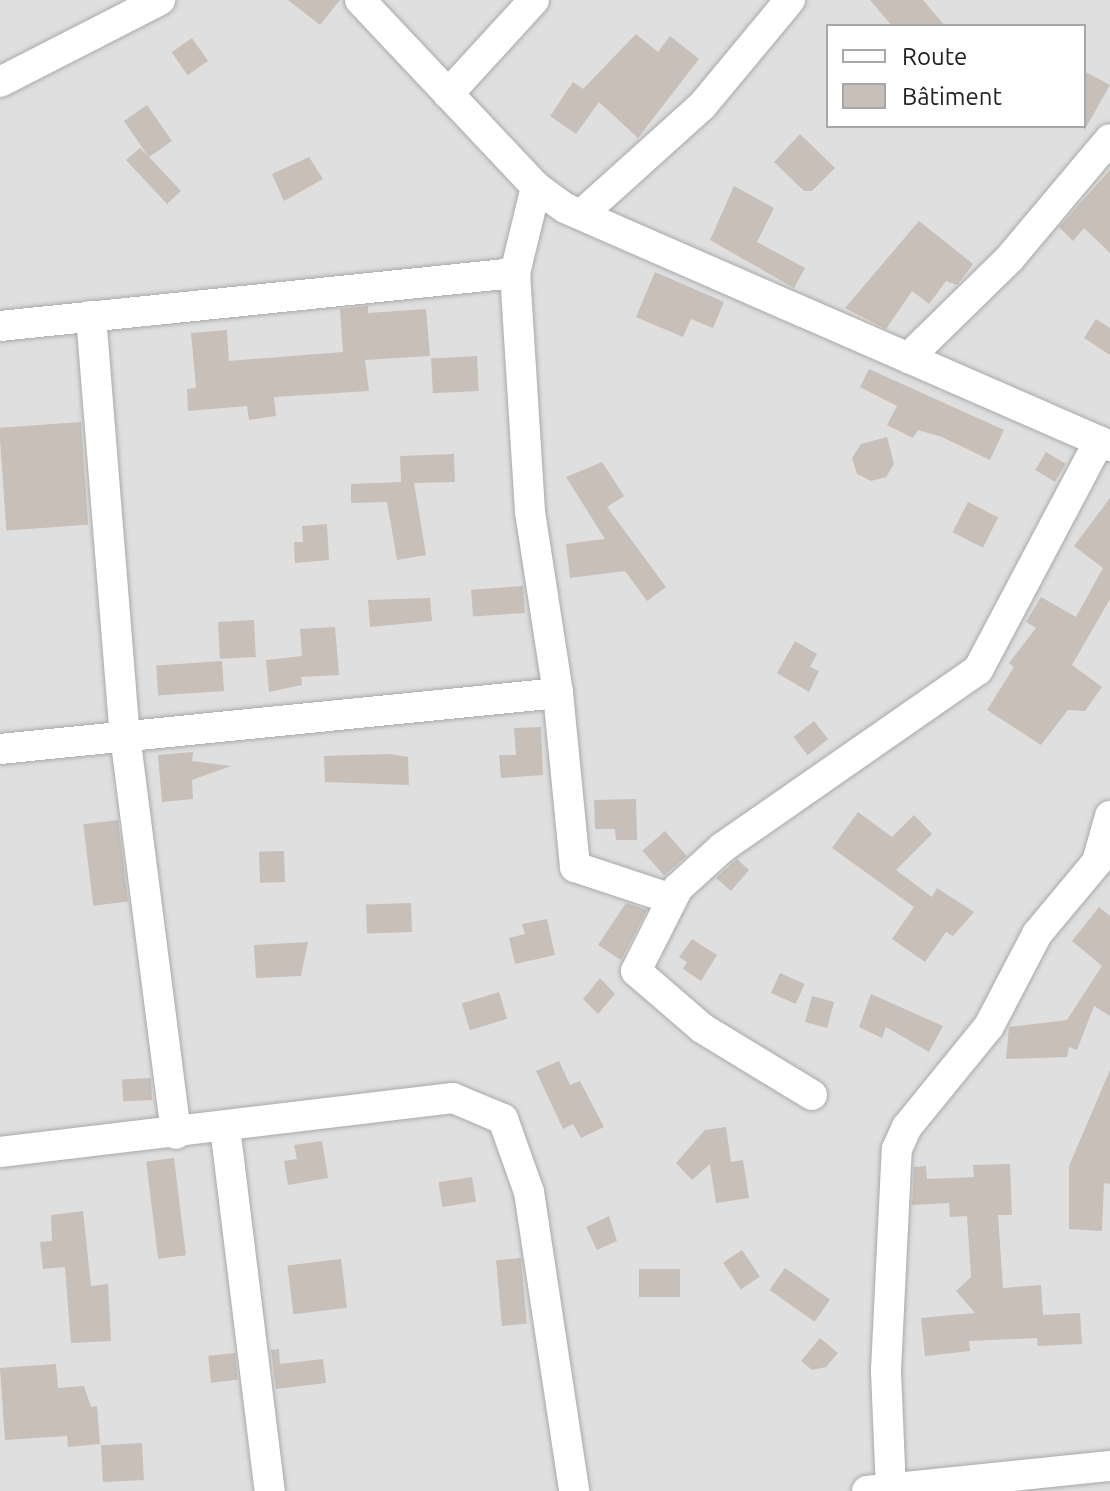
<!DOCTYPE html>
<html>
<head>
<meta charset="utf-8">
<style>
  body { margin:0 }
  #map { position:relative; width:1110px; height:1491px; overflow:hidden; background:#f2efe9; font-family:Ubuntu,sans-serif }
  div>[style] { position:absolute }
  [style*='--x'] { left:calc(var(--x)*1px); top:calc(var(--y)*1px); width:calc(var(--w)*1px); rotate:calc(var(--a)*1deg) }
  .residential>* { inset:0; background:#e0dfdf }
  .building>* { inset:0; background:#c7bfb8; transform-origin:0 0 }
  .roads { filter:drop-shadow(0 0 2px #a9a9a9) drop-shadow(0 0 2px #a9a9a9) }
  .minor>* { height:30px; margin:-15px; padding:0 15px; transform-origin:15px; border-radius:15px; background:#fff }
  span { translate:-50% -50%; white-space:nowrap; text-align:center; line-height:1.15; -webkit-text-stroke:7px #fff; paint-order:stroke }
  .legend { position:absolute; left:826px; top:24px; width:260px; height:104px; box-sizing:border-box; background:#fff; border:2px solid #a7a7a7; margin:0; padding:10px 14px; list-style:none; font-size:24px; color:#222 }
  .legend li { display:flex; align-items:center; gap:16px; height:40px }
  .legend b { width:40px; border:2px solid #a7a7a7 }
</style>
</head>
<body>
<div id="map">
  <div class="residential">
    <i style="clip-path:polygon(evenodd,0 0,1110px 0,1110px 1491px,0 1491px,0 0,828px 26px,1084px 26px,1084px 126px,828px 126px,828px 26px)"></i>
  </div>
  <div class="building">
    <i style="clip-path:polygon(288px 0,340px 0,320px 25px)"></i>
    <i style="clip-path:polygon(870px 0,923px 0,945px 26px,892px 26px)"></i>
    <i style="clip-path:polygon(636px 34px,658px 52px,670px 36px,699px 59px,638px 138px,599px 102px,576px 134px,550px 116px,573px 82px,583px 89px)"></i>
    <i style="left:192px;top:38px;width:28px;height:25px;rotate:55deg"></i>
    <i style="clip-path:polygon(1084px 71px,1110px 85px,1084px 131px)"></i>
    <i style="clip-path:polygon(147px 105px,172px 141px,149px 157px,181px 191px,167px 204px,126px 160px,140px 148px,148px 156px,124px 121px)"></i>
    <i style="clip-path:polygon(800px 134px,835px 168px,812px 191px,804px 191px,774px 162px)"></i>
    <i style="clip-path:polygon(309px 157px,323px 179px,284px 201px,272px 174px)"></i>
    <i style="clip-path:polygon(1110px 170px,1110px 253px,1084px 228px,1073px 241px,1059px 227px)"></i>
    <i style="clip-path:polygon(734px 186px,774px 208px,757px 242px,805px 268px,794px 288px,710px 240px)"></i>
    <i style="clip-path:polygon(919px 221px,973px 264px,957px 285px,946px 281px,929px 304px,912px 291px,886px 329px,845px 308px)"></i>
    <i style="clip-path:polygon(655px 272px,724px 302px,713px 328px,691px 319px,683px 337px,636px 317px)"></i>
    <i style="clip-path:polygon(368px 306px,368px 313px,426px 309px,430px 356px,365px 360px,369px 391px,274px 397px,276px 416px,249px 420px,247px 406px,188px 411px,187px 389px,196px 388px,191px 333px,227px 330px,229px 361px,343px 352px,340px 309px)"></i>
    <i style="clip-path:polygon(1096px 319px,1110px 328px,1110px 355px,1084px 338px)"></i>
    <i style="left:477px;top:356px;width:35px;height:46px;rotate:87deg"></i>
    <i style="clip-path:polygon(869px 369px,1004px 430px,990px 460px,942px 437px,918px 430px,913px 438px,887px 425px,897px 406px,860px 387px)"></i>
    <i style="left:81px;top:422px;width:103px;height:82px;rotate:86deg"></i>
    <i style="clip-path:polygon(887px 437px,894px 464px,886px 477px,871px 481px,857px 474px,852px 458px,861px 444px)"></i>
    <i style="left:1046px;top:452px;width:23px;height:21px;rotate:31deg"></i>
    <i style="clip-path:polygon(454px 454px,455px 482px,414px 483px,426px 555px,397px 560px,387px 502px,351px 503px,351px 484px,401px 482px,400px 456px)"></i>
    <i style="clip-path:polygon(602px 462px,624px 496px,607px 507px,666px 587px,647px 601px,625px 571px,570px 578px,566px 544px,605px 539px,566px 477px)"></i>
    <i style="clip-path:polygon(1110px 498px,1110px 599px,1072px 665px,1102px 687px,1085px 711px,1068px 710px,1041px 745px,987px 710px,1014px 667px,1009px 663px,1036px 628px,1026px 622px,1041px 597px,1076px 617px,1103px 568px,1074px 546px)"></i>
    <i style="left:968px;top:502px;width:34px;height:34px;rotate:27deg"></i>
    <i style="clip-path:polygon(327px 524px,329px 560px,295px 563px,294px 542px,303px 542px,302px 526px)"></i>
    <i style="left:523px;top:586px;width:27px;height:52px;rotate:86deg"></i>
    <i style="clip-path:polygon(430px 598px,432px 621px,370px 627px,368px 600px)"></i>
    <i style="left:254px;top:620px;width:37px;height:36px;rotate:87deg"></i>
    <i style="clip-path:polygon(335px 627px,339px 675px,301px 677px,302px 685px,269px 692px,266px 660px,302px 656px,300px 629px)"></i>
    <i style="clip-path:polygon(795px 641px,817px 654px,810px 667px,819px 671px,809px 692px,777px 673px)"></i>
    <i style="left:222px;top:661px;width:30px;height:66px;rotate:86deg"></i>
    <i style="left:814px;top:721px;width:23px;height:26px;rotate:52deg"></i>
    <i style="clip-path:polygon(541px 727px,543px 775px,501px 778px,499px 755px,516px 755px,514px 728px)"></i>
    <i style="clip-path:polygon(193px 752px,192px 761px,231px 766px,192px 780px,193px 799px,162px 802px,158px 755px)"></i>
    <i style="clip-path:polygon(389px 754px,408px 757px,409px 785px,325px 782px,324px 756px)"></i>
    <i style="clip-path:polygon(636px 799px,637px 840px,616px 840px,615px 829px,595px 829px,594px 800px)"></i>
    <i style="clip-path:polygon(858px 812px,892px 837px,914px 815px,932px 834px,896px 870px,932px 897px,937px 888px,974px 912px,953px 936px,946px 932px,925px 962px,892px 939px,914px 907px,832px 848px)"></i>
    <i style="left:118px;top:820px;width:82px;height:35px;rotate:83deg"></i>
    <i style="left:665px;top:831px;width:33px;height:30px;rotate:49deg"></i>
    <i style="left:284px;top:851px;width:31px;height:25px;rotate:88deg"></i>
    <i style="clip-path:polygon(737px 859px,749px 870px,731px 891px,716px 878px)"></i>
    <i style="left:411px;top:903px;width:29px;height:45px;rotate:88deg"></i>
    <i style="clip-path:polygon(626px 903px,647px 910px,621px 960px,598px 945px)"></i>
    <i style="clip-path:polygon(1099px 907px,1110px 916px,1110px 1016px,1094px 1006px,1077px 1050px,1069px 1047px,1067px 1057px,1006px 1059px,1009px 1027px,1067px 1020px,1102px 966px,1072px 941px)"></i>
    <i style="clip-path:polygon(547px 919px,555px 955px,515px 964px,509px 938px,525px 934px,522px 924px)"></i>
    <i style="clip-path:polygon(692px 939px,717px 955px,701px 981px,683px 969px,687px 962px,679px 957px)"></i>
    <i style="clip-path:polygon(308px 942px,301px 976px,256px 978px,254px 945px)"></i>
    <i style="left:780px;top:973px;width:27px;height:22px;rotate:24deg"></i>
    <i style="clip-path:polygon(600px 978px,615px 994px,598px 1014px,583px 999px)"></i>
    <i style="left:499px;top:992px;width:28px;height:39px;rotate:73deg"></i>
    <i style="clip-path:polygon(871px 994px,943px 1026px,929px 1052px,886px 1027px,882px 1038px,859px 1027px)"></i>
    <i style="left:812px;top:996px;width:23px;height:27px;rotate:15deg"></i>
    <i style="clip-path:polygon(559px 1061px,570px 1085px,580px 1081px,604px 1127px,581px 1138px,573px 1124px,563px 1129px,536px 1071px)"></i>
    <i style="clip-path:polygon(1110px 1070px,1110px 1184px,1104px 1183px,1102px 1231px,1069px 1229px,1069px 1166px)"></i>
    <i style="left:151px;top:1078px;width:22px;height:29px;rotate:87deg"></i>
    <i style="clip-path:polygon(726px 1127px,731px 1162px,743px 1160px,749px 1198px,716px 1203px,710px 1164px,692px 1180px,676px 1163px,705px 1130px)"></i>
    <i style="clip-path:polygon(322px 1141px,328px 1178px,288px 1185px,284px 1161px,297px 1159px,294px 1145px)"></i>
    <i style="left:174px;top:1158px;width:98px;height:28px;rotate:83deg"></i>
    <i style="clip-path:polygon(1010px 1164px,1012px 1215px,998px 1215px,1003px 1288px,1041px 1285px,1043px 1315px,1080px 1313px,1082px 1344px,1038px 1346px,1037px 1338px,969px 1341px,970px 1351px,925px 1356px,921px 1318px,975px 1313px,956px 1291px,971px 1277px,967px 1216px,950px 1217px,949px 1203px,912px 1205px,914px 1167px,926px 1166px,927px 1179px,974px 1177px,973px 1165px)"></i>
    <i style="left:472px;top:1177px;width:25px;height:34px;rotate:81deg"></i>
    <i style="clip-path:polygon(83px 1211px,91px 1286px,108px 1284px,111px 1341px,71px 1343px,65px 1267px,43px 1269px,40px 1242px,52px 1241px,51px 1215px)"></i>
    <i style="clip-path:polygon(609px 1216px,617px 1241px,597px 1250px,586px 1227px)"></i>
    <i style="left:742px;top:1250px;width:32px;height:23px;rotate:56deg"></i>
    <i style="left:521px;top:1258px;width:66px;height:25px;rotate:85deg"></i>
    <i style="left:341px;top:1259px;width:49px;height:54px;rotate:83deg"></i>
    <i style="left:785px;top:1268px;width:55px;height:27px;rotate:35deg"></i>
    <i style="left:639px;top:1269px;width:41px;height:28px"></i>
    <i style="clip-path:polygon(820px 1338px,838px 1353px,826px 1367px,812px 1370px,801px 1361px)"></i>
    <i style="clip-path:polygon(279px 1349px,280px 1364px,323px 1359px,326px 1383px,276px 1389px,271px 1350px)"></i>
    <i style="left:235px;top:1353px;width:27px;height:27px;rotate:84deg"></i>
    <i style="clip-path:polygon(56px 1364px,58px 1388px,84px 1386px,91px 1407px,97px 1406px,100px 1444px,68px 1447px,67px 1436px,5px 1440px,0 1368px)"></i>
    <i style="left:142px;top:1443px;width:37px;height:41px;rotate:87deg"></i>
  </div>
  <div class="roads">
    <div class="minor">
      <i style="--x:360;--y:0;--w:257;--a:46.7"></i>
      <i style="--x:536;--y:187;--w:36;--a:36"></i>
      <i style="--x:565;--y:208;--w:595;--a:23.59"></i>
      <i style="--x:0;--y:82;--w:180;--a:-27.1"></i>
      <i style="--x:448;--y:94;--w:127;--a:-47.5"></i>
      <i style="--x:583;--y:213;--w:160;--a:-42"></i>
      <i style="--x:702;--y:106;--w:138;--a:-50.3"></i>
      <i style="--x:515;--y:273;--w:239;--a:86.4"></i>
      <i style="--x:530;--y:512;--w:183;--a:81.2"></i>
      <i style="--x:558;--y:693;--w:175;--a:84.4"></i>
      <i style="--x:575;--y:867;--w:102;--a:18.3"></i>
      <i style="--x:91;--y:316;--w:420;--a:85.4"></i>
      <i style="--x:125;--y:735;--w:402;--a:82.7"></i>
      <i style="--x:0;--y:326;--w:518;--a:-5.88"></i>
      <i style="--x:515;--y:273;--w:89;--a:-76.3"></i>
      <i style="--x:908;--y:358;--w:143;--a:-44.4"></i>
      <i style="--x:1010;--y:258;--w:155;--a:-50"></i>
      <i style="--x:0;--y:749;--w:561;--a:-5.73"></i>
      <i style="--x:812;--y:1095;--w:129;--a:-148.7"></i>
      <i style="--x:702;--y:1028;--w:87;--a:-139.2"></i>
      <i style="--x:636;--y:971;--w:93;--a:-63.2"></i>
      <i style="--x:678;--y:888;--w:61;--a:-42.3"></i>
      <i style="--x:723;--y:847;--w:310;--a:-34.8"></i>
      <i style="--x:978;--y:670;--w:259;--a:-62.1"></i>
      <i style="--x:225;--y:1127;--w:367;--a:83"></i>
      <i style="--x:0;--y:1152;--w:456;--a:-6.8"></i>
      <i style="--x:453;--y:1098;--w:54;--a:22.8"></i>
      <i style="--x:503;--y:1119;--w:77;--a:70.4"></i>
      <i style="--x:529;--y:1192;--w:302;--a:81.4"></i>
      <i style="--x:867;--y:1491;--w:244;--a:-5.9"></i>
      <i style="--x:891;--y:1491;--w:121;--a:-92.4"></i>
      <i style="--x:886;--y:1370;--w:221;--a:-87.2"></i>
      <i style="--x:897;--y:1149;--w:24;--a:-66"></i>
      <i style="--x:907;--y:1127;--w:130;--a:-50.9"></i>
      <i style="--x:989;--y:1026;--w:104;--a:-62.4"></i>
      <i style="--x:1037;--y:934;--w:94;--a:-50.2"></i>
      <i style="--x:1097;--y:862;--w:48;--a:-74.2"></i>
    </div>
  </div>
  <ul class="legend">
  <li><b style="height:10px;background:#fff"></b>Route</li>
  <li><b style="height:22px;background:#c7bfb8"></b>Bâtiment</li>
  </ul>
</div>
</body>
</html>
